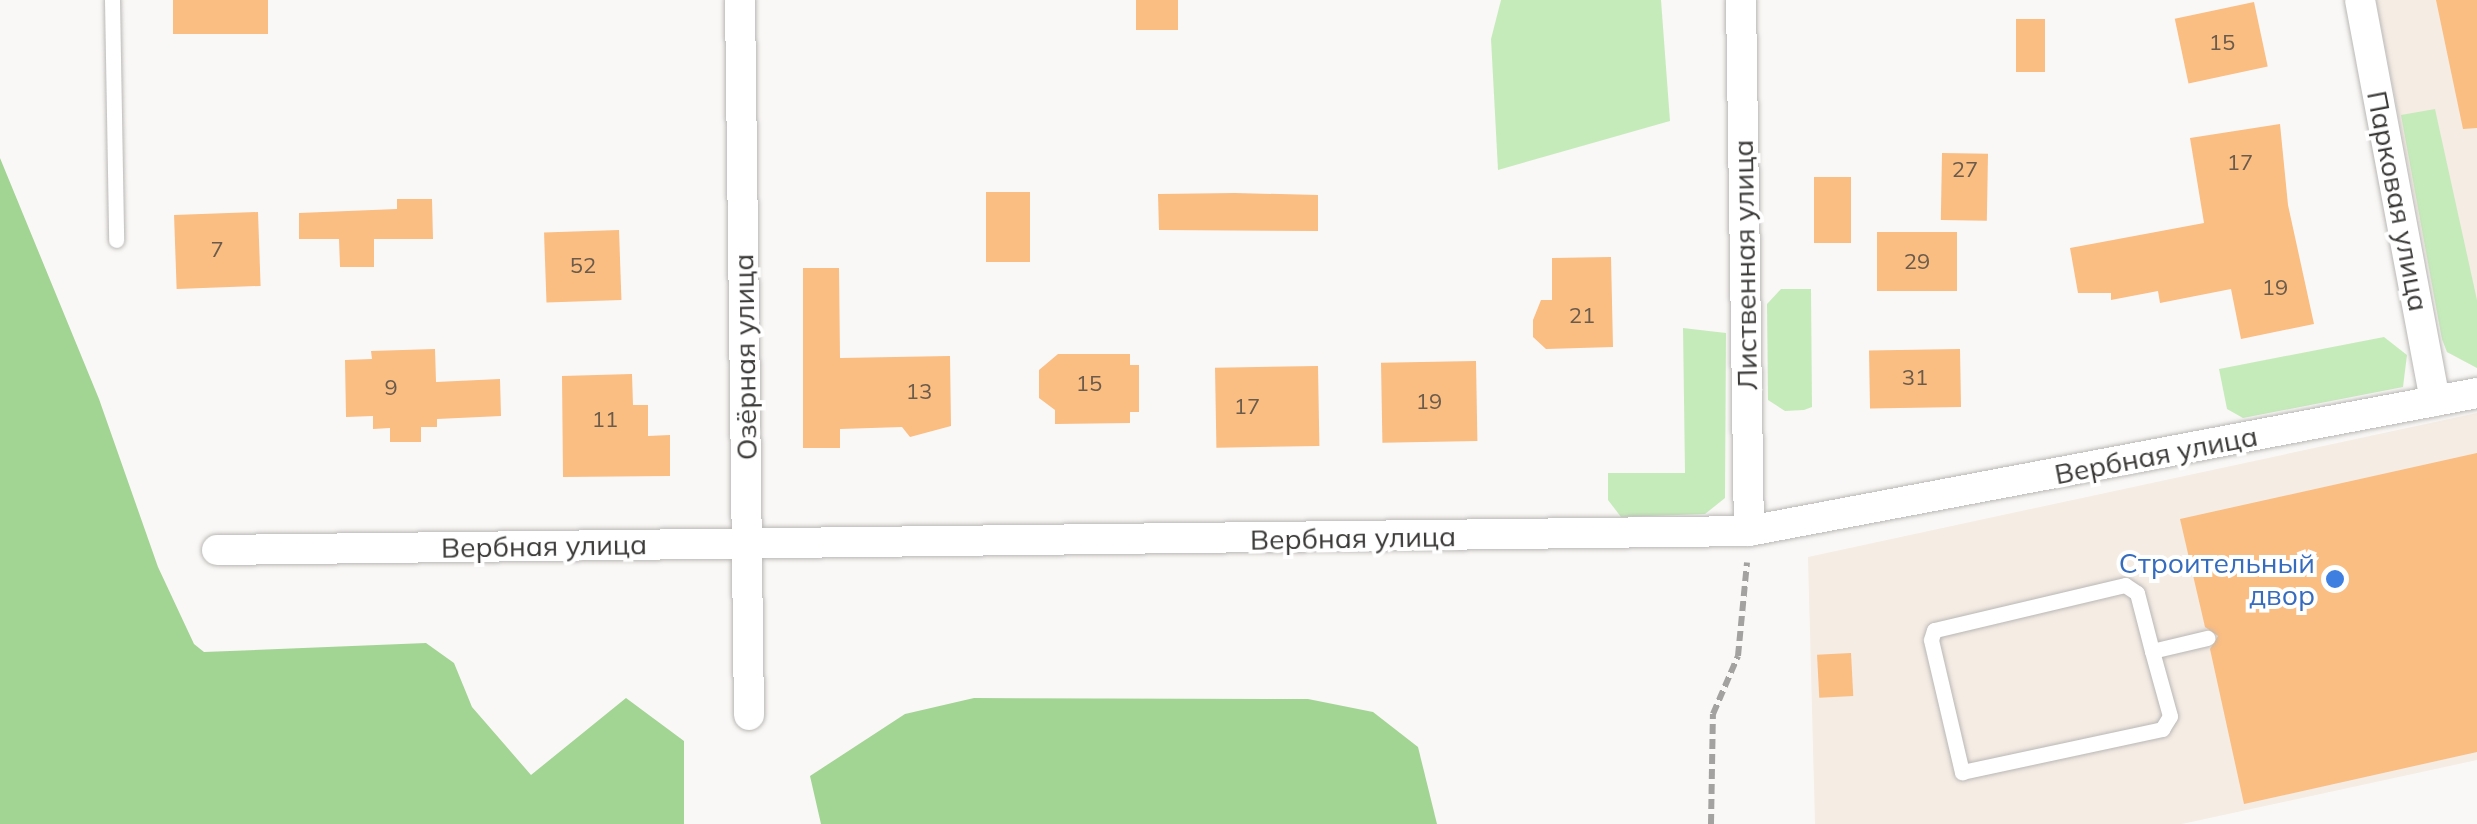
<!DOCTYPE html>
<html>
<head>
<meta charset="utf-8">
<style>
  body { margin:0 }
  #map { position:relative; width:2477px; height:824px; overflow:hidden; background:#faf8f6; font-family:Mulish,sans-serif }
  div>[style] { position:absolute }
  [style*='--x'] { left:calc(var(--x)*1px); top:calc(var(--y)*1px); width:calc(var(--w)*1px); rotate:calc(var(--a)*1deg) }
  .built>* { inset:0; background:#f5ece4 }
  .green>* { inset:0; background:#c6ebbb }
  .forest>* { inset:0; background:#a2d493 }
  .building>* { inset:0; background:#fabd82; transform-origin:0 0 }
  .path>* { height:6px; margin-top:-3px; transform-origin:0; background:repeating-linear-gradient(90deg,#a3a2a0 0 10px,transparent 0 15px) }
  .roads { filter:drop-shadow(0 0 2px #b9b7b5) drop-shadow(0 0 2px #b9b7b5) }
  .service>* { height:15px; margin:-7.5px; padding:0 7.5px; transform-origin:7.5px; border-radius:7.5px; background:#fff }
  .minor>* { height:30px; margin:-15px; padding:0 15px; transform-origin:15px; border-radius:15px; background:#fff }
  .dots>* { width:28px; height:28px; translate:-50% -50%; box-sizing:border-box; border:5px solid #fff; border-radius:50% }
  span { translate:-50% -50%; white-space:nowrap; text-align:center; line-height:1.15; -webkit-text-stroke:8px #fff; paint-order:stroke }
  .number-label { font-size:22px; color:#6b5b4b }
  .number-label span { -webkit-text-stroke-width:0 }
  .street-label { font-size:28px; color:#3b3a39 }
  .shop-label { font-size:28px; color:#366cbe }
  .right { translate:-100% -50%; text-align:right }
</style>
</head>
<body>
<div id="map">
  <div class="built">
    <i style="clip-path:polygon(2376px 0,2477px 0,2477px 368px,2447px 352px,2442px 339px)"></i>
    <i style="clip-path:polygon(2477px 413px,2477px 760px,2182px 824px,1815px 824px,1808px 557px)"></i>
  </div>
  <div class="green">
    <i style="clip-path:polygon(1501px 0,1661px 0,1670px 121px,1498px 170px,1491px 39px)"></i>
    <i style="clip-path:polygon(2435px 109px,2477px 300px,2477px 368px,2447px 352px,2442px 339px,2401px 115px)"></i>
    <i style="clip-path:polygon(1781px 289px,1811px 289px,1812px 407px,1804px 410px,1785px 411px,1768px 400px,1767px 304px)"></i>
    <i style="clip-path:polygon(1683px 328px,1726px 333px,1725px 498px,1705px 514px,1621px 517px,1608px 500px,1608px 473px,1685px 473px)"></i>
    <i style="clip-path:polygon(2384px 337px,2407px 355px,2403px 387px,2243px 418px,2227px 409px,2219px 369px)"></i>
  </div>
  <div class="forest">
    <i style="clip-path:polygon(0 158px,99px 399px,158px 567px,194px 644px,204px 652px,426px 643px,454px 663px,472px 707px,531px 775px,626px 698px,684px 741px,684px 824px,0 824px)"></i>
    <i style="clip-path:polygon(974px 698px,1308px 699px,1373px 712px,1418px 747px,1437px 824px,821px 824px,810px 776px,905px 714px)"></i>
  </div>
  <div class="building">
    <i style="left:173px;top:0;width:95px;height:34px"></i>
    <i style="left:1136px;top:0;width:42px;height:30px"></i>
    <i style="clip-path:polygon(2436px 0,2477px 0,2477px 128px,2463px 129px)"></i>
    <i style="left:2254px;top:2px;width:66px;height:81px;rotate:78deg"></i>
    <i style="left:2016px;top:19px;width:29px;height:53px"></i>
    <i style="clip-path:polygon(2280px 124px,2288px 205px,2314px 324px,2241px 339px,2231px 289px,2160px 303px,2158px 291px,2111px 300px,2111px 293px,2078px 293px,2070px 248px,2204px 223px,2190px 138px)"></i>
    <i style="left:1942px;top:153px;width:46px;height:67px;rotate:1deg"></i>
    <i style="left:1814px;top:177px;width:37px;height:66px"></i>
    <i style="left:986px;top:192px;width:44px;height:70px"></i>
    <i style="clip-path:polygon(1235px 193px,1318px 195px,1318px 231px,1159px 230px,1158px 194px)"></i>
    <i style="clip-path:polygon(397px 199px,432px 199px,433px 239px,374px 239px,374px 267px,340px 267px,339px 239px,299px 239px,299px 213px,397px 209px)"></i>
    <i style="left:258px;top:212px;width:74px;height:84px;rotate:88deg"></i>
    <i style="left:619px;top:230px;width:70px;height:75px;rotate:88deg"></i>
    <i style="left:1877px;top:232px;width:80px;height:59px"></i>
    <i style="clip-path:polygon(1611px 257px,1613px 347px,1546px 349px,1533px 337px,1533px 320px,1541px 300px,1552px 300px,1552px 258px)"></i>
    <i style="clip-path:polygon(803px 268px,839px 268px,840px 358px,950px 356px,951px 426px,910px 437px,902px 427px,840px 429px,840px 448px,803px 448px)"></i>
    <i style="clip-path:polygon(435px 349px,436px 382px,500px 379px,501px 416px,437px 419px,437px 427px,421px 427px,421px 442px,390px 442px,390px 428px,373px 429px,373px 416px,346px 417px,345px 360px,372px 359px,371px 351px)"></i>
    <i style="left:1960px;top:349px;width:58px;height:91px;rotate:89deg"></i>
    <i style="clip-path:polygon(1058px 354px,1130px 354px,1130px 365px,1139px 365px,1139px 412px,1130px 412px,1130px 423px,1055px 424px,1055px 410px,1039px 398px,1039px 370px)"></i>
    <i style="left:1476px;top:361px;width:80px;height:95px;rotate:89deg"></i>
    <i style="left:1318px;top:366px;width:80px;height:103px;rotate:89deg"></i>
    <i style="clip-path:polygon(632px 374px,633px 405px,648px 405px,648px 436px,670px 435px,670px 476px,563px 477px,562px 376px)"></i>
    <i style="clip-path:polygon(2477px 453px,2477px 752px,2244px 804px,2210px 649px,2218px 636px,2205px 627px,2180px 519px)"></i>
    <i style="left:1851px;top:653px;width:43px;height:34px;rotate:87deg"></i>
  </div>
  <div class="path">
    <i style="--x:1711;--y:824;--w:110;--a:-89"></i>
    <i style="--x:1713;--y:714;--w:63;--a:-66.7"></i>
    <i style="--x:1738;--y:656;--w:94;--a:-84.5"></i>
  </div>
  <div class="roads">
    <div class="service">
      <i style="--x:112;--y:0;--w:240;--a:89"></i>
      <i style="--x:2152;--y:651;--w:60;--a:-104.5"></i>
      <i style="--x:2137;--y:593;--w:14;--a:-146"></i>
      <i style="--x:2125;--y:585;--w:196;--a:166.7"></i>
      <i style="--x:1934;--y:630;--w:10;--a:107"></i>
      <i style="--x:1931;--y:640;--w:136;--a:76.8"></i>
      <i style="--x:1962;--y:772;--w:205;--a:-12.1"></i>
      <i style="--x:2162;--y:729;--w:15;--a:-58"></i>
      <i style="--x:2170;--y:716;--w:67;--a:-105.5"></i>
      <i style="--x:2152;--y:651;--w:57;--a:-13.3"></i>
    </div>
    <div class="minor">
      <i style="--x:740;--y:0;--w:715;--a:89.28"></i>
      <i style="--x:1741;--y:0;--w:531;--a:89.14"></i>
      <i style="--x:2360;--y:0;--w:408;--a:79.4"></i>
      <i style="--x:217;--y:550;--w:1532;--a:-0.71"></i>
      <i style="--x:1749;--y:531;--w:741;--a:-10.73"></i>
    </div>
  </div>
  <div class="dots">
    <i style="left:2335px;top:579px;background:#3f7fe0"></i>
  </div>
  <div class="number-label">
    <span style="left:2222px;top:43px">15</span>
    <span style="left:2240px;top:163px">17</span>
    <span style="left:1965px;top:170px">27</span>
    <span style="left:217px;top:250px">7</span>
    <span style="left:1917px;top:262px">29</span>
    <span style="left:583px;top:266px">52</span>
    <span style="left:2275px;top:288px">19</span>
    <span style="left:1582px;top:316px">21</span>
    <span style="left:1915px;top:378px">31</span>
    <span style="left:1089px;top:384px">15</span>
    <span style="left:391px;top:388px">9</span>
    <span style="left:919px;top:392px">13</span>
    <span style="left:1429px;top:402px">19</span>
    <span style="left:1247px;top:407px">17</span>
    <span style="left:605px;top:420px">11</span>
  </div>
  <div class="street-label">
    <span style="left:2398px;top:201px;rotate:79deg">Парковая улица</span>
    <span style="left:1745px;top:265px;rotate:-91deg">Лиственная улица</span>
    <span style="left:745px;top:357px;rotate:-91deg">Озёрная улица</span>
    <span style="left:2156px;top:455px;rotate:-11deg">Вербная улица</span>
    <span style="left:1353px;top:538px;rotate:-1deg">Вербная улица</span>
    <span style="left:544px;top:546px;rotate:-1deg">Вербная улица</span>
  </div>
  <div class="shop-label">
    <span class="right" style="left:2315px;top:579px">Строительный<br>двор</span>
  </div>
</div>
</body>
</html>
